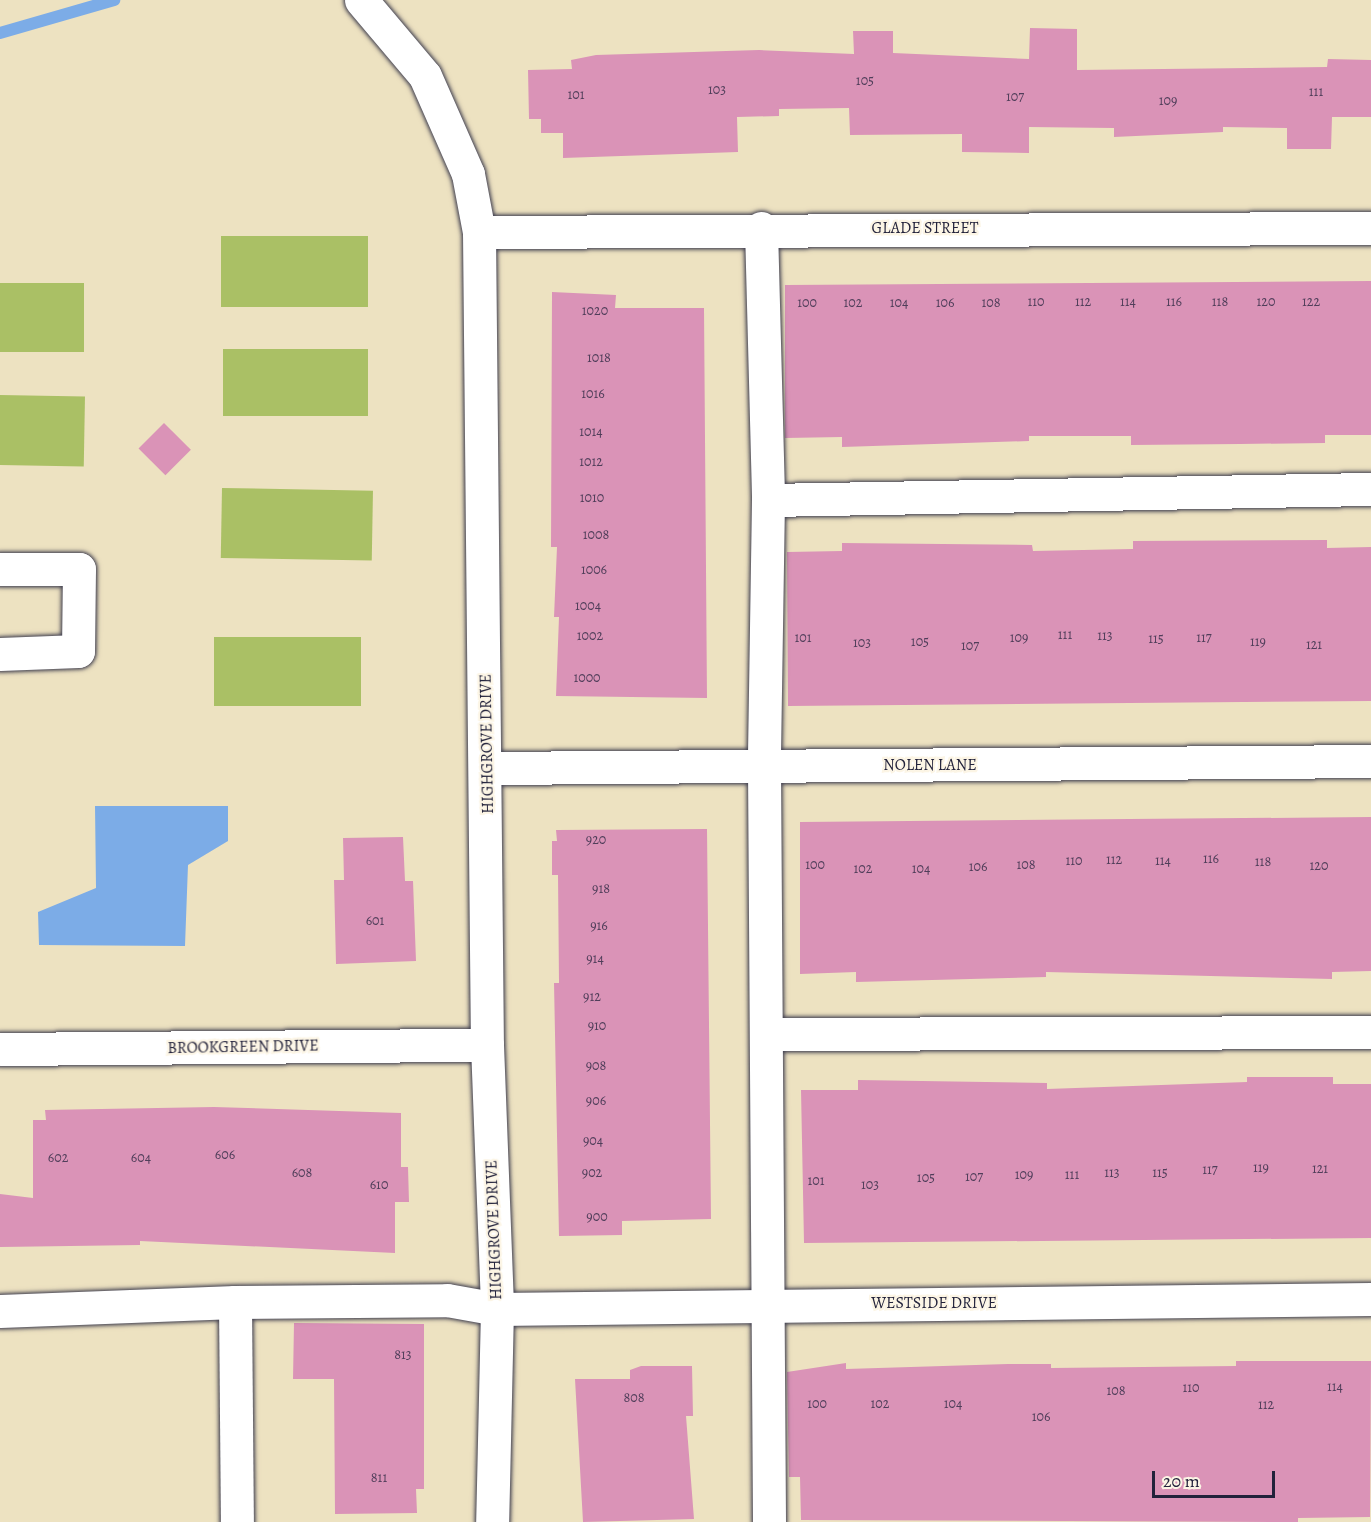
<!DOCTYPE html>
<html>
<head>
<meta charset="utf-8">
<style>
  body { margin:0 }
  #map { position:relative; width:1371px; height:1522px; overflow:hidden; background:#ede2c1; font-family:Alegreya,serif }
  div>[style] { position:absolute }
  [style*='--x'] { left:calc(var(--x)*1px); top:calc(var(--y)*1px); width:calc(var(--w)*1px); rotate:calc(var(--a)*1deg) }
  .green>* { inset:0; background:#aac065; transform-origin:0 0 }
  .water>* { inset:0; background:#7cace7 }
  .stream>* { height:12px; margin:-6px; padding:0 6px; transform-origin:6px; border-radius:6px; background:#7cace7 }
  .building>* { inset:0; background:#da93b7; transform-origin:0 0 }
  .roads { filter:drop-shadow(0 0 2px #403f4f) drop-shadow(0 0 2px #403f4f) }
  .minor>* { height:33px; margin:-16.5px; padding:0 16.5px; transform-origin:16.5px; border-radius:16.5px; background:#fff }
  span { translate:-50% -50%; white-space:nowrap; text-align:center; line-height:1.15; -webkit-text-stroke:4.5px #fcf5e5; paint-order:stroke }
  .number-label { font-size:14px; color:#503e5a }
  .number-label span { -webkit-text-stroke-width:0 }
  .street-label { font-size:16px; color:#22223b }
  .scale { position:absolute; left:1152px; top:1471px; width:123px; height:27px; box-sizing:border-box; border:3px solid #22223b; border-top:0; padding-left:8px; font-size:18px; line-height:21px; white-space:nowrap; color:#22223b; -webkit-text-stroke:4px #fcf5e5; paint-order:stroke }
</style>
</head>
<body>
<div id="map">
  <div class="green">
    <i style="left:368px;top:236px;width:71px;height:147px;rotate:90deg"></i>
    <i style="left:0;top:283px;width:84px;height:69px"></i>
    <i style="left:223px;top:349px;width:145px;height:67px"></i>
    <i style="left:0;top:395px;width:85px;height:70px;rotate:1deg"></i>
    <i style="left:222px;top:488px;width:151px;height:70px;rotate:1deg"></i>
    <i style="left:361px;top:637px;width:69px;height:147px;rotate:90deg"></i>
  </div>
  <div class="water">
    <i style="clip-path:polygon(95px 806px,228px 806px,228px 841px,188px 865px,185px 946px,39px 945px,38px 912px,96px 888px)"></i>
  </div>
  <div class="stream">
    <i style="--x:0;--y:33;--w:119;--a:-16.1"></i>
  </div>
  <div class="building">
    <i style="clip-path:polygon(1030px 28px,1077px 29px,1077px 70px,1327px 67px,1328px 59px,1371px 60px,1371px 117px,1332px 117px,1331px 149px,1287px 149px,1287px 128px,1223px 127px,1223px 132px,1114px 137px,1114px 128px,1029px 127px,1029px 153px,962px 152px,962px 134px,850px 135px,849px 108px,779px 109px,779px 116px,737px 117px,738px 152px,563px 158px,563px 133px,541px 133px,541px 119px,529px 119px,528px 70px,572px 69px,571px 60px,596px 55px,759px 50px,854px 54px,853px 31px,893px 31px,893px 53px,1029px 59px)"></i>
    <i style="clip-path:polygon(1371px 281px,1371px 435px,1325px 435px,1325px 443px,1240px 444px,1131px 445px,1131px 436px,1029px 436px,1029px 441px,842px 447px,842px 437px,785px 438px,785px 285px)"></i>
    <i style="clip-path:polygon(552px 292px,616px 295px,615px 308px,704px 308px,707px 698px,556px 696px,559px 617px,554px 617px,557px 547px,551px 547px)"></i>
    <i style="left:164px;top:423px;width:38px;height:36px;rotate:45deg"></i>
    <i style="clip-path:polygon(1327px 540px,1327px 548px,1371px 547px,1371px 701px,788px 706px,787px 552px,842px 551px,842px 543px,1032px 545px,1033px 551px,1133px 549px,1133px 541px)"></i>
    <i style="clip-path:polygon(1371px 817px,1371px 971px,1332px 972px,1332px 979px,1046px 972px,1046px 977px,856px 982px,856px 972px,800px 974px,800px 822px)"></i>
    <i style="clip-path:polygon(707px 829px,711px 1219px,622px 1221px,622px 1235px,559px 1236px,554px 983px,559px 983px,558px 875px,552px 875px,552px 841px,557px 841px,556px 830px)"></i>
    <i style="clip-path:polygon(403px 837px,405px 881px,413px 881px,416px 961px,336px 964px,334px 880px,344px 880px,343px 838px)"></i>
    <i style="clip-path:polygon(1247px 1077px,1333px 1077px,1333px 1084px,1371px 1084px,1371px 1238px,804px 1243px,801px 1090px,858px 1090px,858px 1080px,1047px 1083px,1047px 1089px,1247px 1082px)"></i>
    <i style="clip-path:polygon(214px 1107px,401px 1113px,401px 1167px,408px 1167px,409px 1202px,395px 1202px,395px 1253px,140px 1241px,140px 1245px,0 1247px,0 1194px,33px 1198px,33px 1120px,46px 1120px,45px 1110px)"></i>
    <i style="clip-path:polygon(294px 1323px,424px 1324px,424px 1489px,416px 1489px,417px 1513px,335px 1514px,334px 1379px,293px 1379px)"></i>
    <i style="clip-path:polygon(1236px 1361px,1371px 1361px,1370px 1517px,1298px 1518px,1298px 1522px,801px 1520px,800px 1477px,789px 1477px,787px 1372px,846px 1363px,846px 1369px,1008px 1364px,1051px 1364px,1051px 1368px,1236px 1366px)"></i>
    <i style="clip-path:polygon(641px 1366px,692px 1366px,693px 1416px,686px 1416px,694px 1519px,583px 1522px,575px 1379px,630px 1379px,630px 1370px)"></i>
  </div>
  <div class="roads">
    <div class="minor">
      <i style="--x:361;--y:0;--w:99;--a:49.9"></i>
      <i style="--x:425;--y:76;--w:107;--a:66.3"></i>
      <i style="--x:468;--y:174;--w:59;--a:79.3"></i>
      <i style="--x:479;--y:232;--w:813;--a:89.44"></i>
      <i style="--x:487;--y:1045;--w:264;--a:87.8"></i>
      <i style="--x:497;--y:1309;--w:213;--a:91.3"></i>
      <i style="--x:761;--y:228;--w:272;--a:88.5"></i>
      <i style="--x:768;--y:500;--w:266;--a:90.9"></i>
      <i style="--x:764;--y:766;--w:756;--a:89.62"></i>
      <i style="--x:479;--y:232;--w:892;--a:-0.26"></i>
      <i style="--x:768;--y:500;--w:603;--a:-1.05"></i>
      <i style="--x:0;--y:569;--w:79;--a:0"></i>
      <i style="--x:79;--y:569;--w:82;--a:90.7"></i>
      <i style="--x:78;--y:651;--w:78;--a:177.8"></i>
      <i style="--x:488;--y:768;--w:883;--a:-0.45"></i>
      <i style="--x:770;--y:1034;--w:601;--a:-0.19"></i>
      <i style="--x:0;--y:1049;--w:487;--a:-0.5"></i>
      <i style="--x:235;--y:1302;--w:220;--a:89.5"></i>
      <i style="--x:0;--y:1311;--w:235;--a:-2.2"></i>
      <i style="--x:235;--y:1302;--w:212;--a:-0.5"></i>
      <i style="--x:447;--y:1300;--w:51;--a:10.2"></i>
      <i style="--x:497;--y:1309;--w:874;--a:-0.66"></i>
    </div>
  </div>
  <div class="number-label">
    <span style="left:865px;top:81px">105</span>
    <span style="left:717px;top:90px">103</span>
    <span style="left:1316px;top:92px">111</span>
    <span style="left:576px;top:95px">101</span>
    <span style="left:1015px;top:97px">107</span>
    <span style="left:1168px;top:101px">109</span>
    <span style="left:1036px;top:302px">110</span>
    <span style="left:1083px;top:302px">112</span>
    <span style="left:1128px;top:302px">114</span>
    <span style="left:1174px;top:302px">116</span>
    <span style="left:1220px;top:302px">118</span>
    <span style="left:1266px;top:302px">120</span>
    <span style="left:1311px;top:302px">122</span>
    <span style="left:807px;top:303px">100</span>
    <span style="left:853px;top:303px">102</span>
    <span style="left:899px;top:303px">104</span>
    <span style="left:945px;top:303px">106</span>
    <span style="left:991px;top:303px">108</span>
    <span style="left:595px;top:311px">1020</span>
    <span style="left:599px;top:358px">1018</span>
    <span style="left:593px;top:394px">1016</span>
    <span style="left:591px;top:432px">1014</span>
    <span style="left:591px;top:462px">1012</span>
    <span style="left:592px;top:498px">1010</span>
    <span style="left:596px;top:535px">1008</span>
    <span style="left:594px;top:570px">1006</span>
    <span style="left:588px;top:606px">1004</span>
    <span style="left:1065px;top:635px">111</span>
    <span style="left:590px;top:636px">1002</span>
    <span style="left:1105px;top:636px">113</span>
    <span style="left:803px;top:638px">101</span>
    <span style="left:1019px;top:638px">109</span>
    <span style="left:1204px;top:638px">117</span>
    <span style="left:1156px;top:639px">115</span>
    <span style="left:920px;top:642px">105</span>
    <span style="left:1258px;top:642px">119</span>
    <span style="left:862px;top:643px">103</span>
    <span style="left:1314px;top:645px">121</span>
    <span style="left:970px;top:646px">107</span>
    <span style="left:587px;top:678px">1000</span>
    <span style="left:596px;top:840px">920</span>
    <span style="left:1211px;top:859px">116</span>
    <span style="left:1114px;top:860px">112</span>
    <span style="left:1074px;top:861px">110</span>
    <span style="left:1163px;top:861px">114</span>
    <span style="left:1263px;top:862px">118</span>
    <span style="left:815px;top:865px">100</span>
    <span style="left:1026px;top:865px">108</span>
    <span style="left:1319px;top:866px">120</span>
    <span style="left:978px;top:867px">106</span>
    <span style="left:863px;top:869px">102</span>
    <span style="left:921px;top:869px">104</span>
    <span style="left:601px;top:889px">918</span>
    <span style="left:375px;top:921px">601</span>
    <span style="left:599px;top:926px">916</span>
    <span style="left:595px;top:959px">914</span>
    <span style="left:592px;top:997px">912</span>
    <span style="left:597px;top:1026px">910</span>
    <span style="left:596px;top:1066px">908</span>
    <span style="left:596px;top:1101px">906</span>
    <span style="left:593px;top:1141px">904</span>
    <span style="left:225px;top:1155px">606</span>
    <span style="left:58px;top:1158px">602</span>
    <span style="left:141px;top:1158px">604</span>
    <span style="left:1261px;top:1168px">119</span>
    <span style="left:1320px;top:1169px">121</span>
    <span style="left:1210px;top:1170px">117</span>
    <span style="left:302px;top:1173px">608</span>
    <span style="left:592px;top:1173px">902</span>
    <span style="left:1112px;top:1173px">113</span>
    <span style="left:1160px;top:1173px">115</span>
    <span style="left:1024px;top:1175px">109</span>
    <span style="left:1072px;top:1175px">111</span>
    <span style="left:974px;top:1177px">107</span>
    <span style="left:926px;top:1178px">105</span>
    <span style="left:816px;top:1181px">101</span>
    <span style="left:379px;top:1185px">610</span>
    <span style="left:870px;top:1185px">103</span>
    <span style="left:597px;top:1217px">900</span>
    <span style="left:403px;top:1355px">813</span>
    <span style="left:1335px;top:1387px">114</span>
    <span style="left:1191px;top:1388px">110</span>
    <span style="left:1116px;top:1391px">108</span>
    <span style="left:634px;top:1398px">808</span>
    <span style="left:817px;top:1404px">100</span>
    <span style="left:880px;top:1404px">102</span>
    <span style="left:953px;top:1404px">104</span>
    <span style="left:1266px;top:1405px">112</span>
    <span style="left:1041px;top:1417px">106</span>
    <span style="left:379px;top:1478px">811</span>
  </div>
  <div class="street-label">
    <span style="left:925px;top:228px">GLADE STREET</span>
    <span style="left:487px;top:744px;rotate:-91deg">HIGHGROVE DRIVE</span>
    <span style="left:930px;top:765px">NOLEN LANE</span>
    <span style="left:243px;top:1047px;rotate:-1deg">BROOKGREEN DRIVE</span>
    <span style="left:494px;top:1230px;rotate:-92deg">HIGHGROVE DRIVE</span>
    <span style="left:934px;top:1303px">WESTSIDE DRIVE</span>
  </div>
  <div class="scale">20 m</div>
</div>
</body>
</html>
